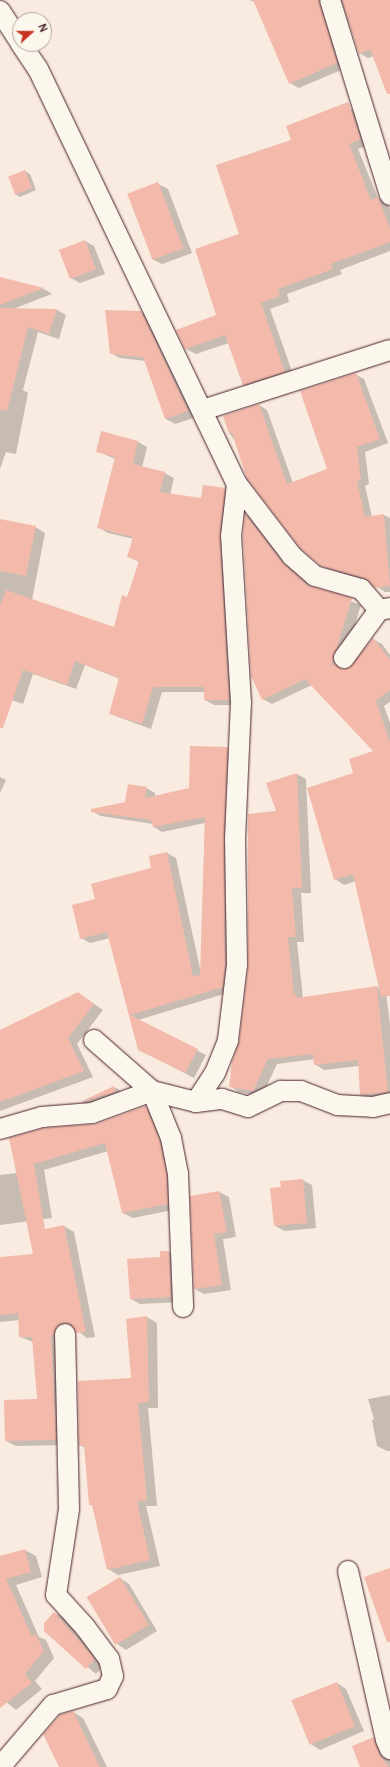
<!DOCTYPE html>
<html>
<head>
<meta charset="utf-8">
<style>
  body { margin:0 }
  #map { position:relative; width:390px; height:1767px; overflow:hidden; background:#f9ebdf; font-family:Pangolin,sans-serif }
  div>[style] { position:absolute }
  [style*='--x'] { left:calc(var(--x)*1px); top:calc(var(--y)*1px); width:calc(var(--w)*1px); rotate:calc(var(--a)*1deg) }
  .shadow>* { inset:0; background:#0003 }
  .building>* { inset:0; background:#f3baab; transform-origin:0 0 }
  .roads { filter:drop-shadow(0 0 1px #4a1f2b) drop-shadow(0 0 1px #4a1f2b) }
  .minor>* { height:20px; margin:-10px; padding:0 10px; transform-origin:10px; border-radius:10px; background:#fbf7ec }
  span { translate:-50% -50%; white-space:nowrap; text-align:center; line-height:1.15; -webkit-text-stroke:3.5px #fbf7ec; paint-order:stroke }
  .north { position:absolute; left:12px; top:12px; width:40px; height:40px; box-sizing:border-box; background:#fbf7ec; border:1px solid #b4a19f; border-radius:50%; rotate:69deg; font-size:11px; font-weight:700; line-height:16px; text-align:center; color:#4a1f2b }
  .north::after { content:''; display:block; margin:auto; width:14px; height:18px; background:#c8321e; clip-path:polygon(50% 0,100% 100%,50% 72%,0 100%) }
</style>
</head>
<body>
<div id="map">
  <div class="shadow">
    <i style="clip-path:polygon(250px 0,330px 0,346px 68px,299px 88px,290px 83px,256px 3px)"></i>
    <i style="clip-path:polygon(341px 0,390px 0,390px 90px,374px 56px,368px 58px,359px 53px)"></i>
    <i style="clip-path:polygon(343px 105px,353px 110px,366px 146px,358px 149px,378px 198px,388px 204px,390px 209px,390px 251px,340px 270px,342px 274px,287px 294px,289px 302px,270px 309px,294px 377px,253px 390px,243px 385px,229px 343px,196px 354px,186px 349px,177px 331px,217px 316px,241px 235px,293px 141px)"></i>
    <i style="clip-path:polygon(25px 171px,30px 174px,36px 190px,20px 197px,15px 194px)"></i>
    <i style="clip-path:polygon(158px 184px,168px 189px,192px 253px,162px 264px,152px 259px)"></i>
    <i style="clip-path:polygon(85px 241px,94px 246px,105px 274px,80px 283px,71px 278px)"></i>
    <i style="clip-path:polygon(0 278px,44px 289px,52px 294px,13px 309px,57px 310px,66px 315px,59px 339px,38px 332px,23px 390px,28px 393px,16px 454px,6px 452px,0 469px)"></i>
    <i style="clip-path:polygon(141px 312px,150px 317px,197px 417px,175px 424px,166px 419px,146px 361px,120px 358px,111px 353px)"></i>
    <i style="clip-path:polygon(355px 374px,364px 379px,388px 443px,365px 452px,369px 484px,365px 486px,372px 517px,384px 515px,390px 518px,390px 592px,385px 592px,369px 581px,330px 570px,321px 565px,230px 434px,224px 416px,259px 405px,267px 410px,293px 483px,328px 470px)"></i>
    <i style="clip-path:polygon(101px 433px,138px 442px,147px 447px,142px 468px,164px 473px,174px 478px,170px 495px,202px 499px,225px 489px,234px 494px,238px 705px,214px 705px,205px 700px,205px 692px,162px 692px,151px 729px,110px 714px,120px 679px,85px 665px,76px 689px,33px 674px,23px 704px,0 696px,0 520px,35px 527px,45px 533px,32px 600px,114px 629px,128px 598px,139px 562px,128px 556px,134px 539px,108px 533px,98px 527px,115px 459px,97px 451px)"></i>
    <i style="clip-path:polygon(246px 515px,254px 520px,292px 569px,312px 587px,361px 605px,341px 669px,350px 669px,373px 639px,382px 644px,390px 655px,390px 702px,384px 706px,390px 723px,390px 982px,356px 881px,344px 885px,335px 879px,355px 773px,375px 752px,312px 685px,272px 704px,263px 699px,244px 536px)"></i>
    <i style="clip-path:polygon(227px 748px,236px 753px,231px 992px,138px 1020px,206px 1055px,194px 1078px,139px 1049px,110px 938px,90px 943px,81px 938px,96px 900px,153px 868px,167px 853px,176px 858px,201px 973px,205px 823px,162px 832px,154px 827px,153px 824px,101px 816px,92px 811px,126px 803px,146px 788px,155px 793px,155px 797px,190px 789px)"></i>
    <i style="clip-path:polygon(297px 774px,306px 779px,311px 893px,301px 893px,304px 942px,297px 942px,303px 998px,377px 987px,386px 992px,390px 1024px,390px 1098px,370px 1099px,361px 1094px,359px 1066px,324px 1070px,315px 1064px,315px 1059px,277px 1064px,262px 1096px,239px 1092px,230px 1086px,240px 1042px,277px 812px,268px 784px)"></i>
    <i style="clip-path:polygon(0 777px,6px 780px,0 793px)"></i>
    <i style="clip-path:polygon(78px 993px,103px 1010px,77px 1044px,93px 1077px,0 1111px,0 1031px)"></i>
    <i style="clip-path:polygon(114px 1087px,123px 1092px,90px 1107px,82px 1102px)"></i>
    <i style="clip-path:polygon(145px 1107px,155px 1112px,177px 1209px,133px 1218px,123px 1213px,108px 1151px,44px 1170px,52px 1218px,0 1225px,0 1175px,17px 1173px,96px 1125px)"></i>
    <i style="clip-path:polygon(302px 1180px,312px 1185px,316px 1228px,285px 1231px,275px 1226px,282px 1188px)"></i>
    <i style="clip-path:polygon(219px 1192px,229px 1197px,236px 1237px,223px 1239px,231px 1290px,204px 1294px,195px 1289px,191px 1197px)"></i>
    <i style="clip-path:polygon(64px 1226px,74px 1232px,95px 1337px,87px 1338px,74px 1328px,69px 1330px,65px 1445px,16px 1446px,6px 1441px,38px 1400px,33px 1342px,20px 1337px,19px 1320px,0 1322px,0 1258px,34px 1255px,30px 1234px)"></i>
    <i style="clip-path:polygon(161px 1252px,169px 1252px,178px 1257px,180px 1302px,140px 1304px,131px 1299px,161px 1258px)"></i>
    <i style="clip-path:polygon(147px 1317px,157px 1323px,158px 1408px,148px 1408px,157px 1506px,146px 1506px,160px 1566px,118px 1575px,108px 1569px,93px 1506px,90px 1504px,85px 1448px,80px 1445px,132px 1379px)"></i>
    <i style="clip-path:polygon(390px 1395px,390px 1451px,387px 1451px,377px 1446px,372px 1420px,374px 1419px,368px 1399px)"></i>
    <i style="clip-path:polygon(25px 1550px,36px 1556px,42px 1577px,16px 1585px,39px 1637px,46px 1640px,54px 1658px,35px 1681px,42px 1689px,16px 1710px,0 1697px,0 1557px)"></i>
    <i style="clip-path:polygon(120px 1578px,129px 1584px,157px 1631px,126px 1650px,117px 1644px)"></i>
    <i style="clip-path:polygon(55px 1613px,64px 1618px,85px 1641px,104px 1665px,96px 1674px,45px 1631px)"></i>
    <i style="clip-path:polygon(337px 1683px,346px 1689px,364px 1731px,320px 1750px,311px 1744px)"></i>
    <i style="clip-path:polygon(73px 1712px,83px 1718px,107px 1767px,60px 1767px)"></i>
    <i style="clip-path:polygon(373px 1738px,384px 1744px,390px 1758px,390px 1767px,361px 1767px)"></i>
  </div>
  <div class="building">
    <i style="clip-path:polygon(253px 0,319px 0,337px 63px,289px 84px)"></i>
    <i style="clip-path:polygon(342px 0,390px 0,390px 94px,387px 94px,370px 49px,359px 54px)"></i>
    <i style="clip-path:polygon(348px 102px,361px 139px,349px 144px,371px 200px,378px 197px,390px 228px,390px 242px,331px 264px,333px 269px,278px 289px,280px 296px,261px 303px,285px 372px,243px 385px,225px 335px,185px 349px,176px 330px,216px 315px,195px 249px,239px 234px,216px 165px,291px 140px,286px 126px)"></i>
    <i style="left:25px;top:170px;width:19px;height:18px;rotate:69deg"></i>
    <i style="left:158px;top:182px;width:71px;height:33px;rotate:69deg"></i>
    <i style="left:85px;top:240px;width:31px;height:28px;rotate:69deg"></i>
    <i style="clip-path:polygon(0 277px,44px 288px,0 305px)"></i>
    <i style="clip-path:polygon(0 308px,57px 309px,49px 334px,28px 327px,7px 411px,0 410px)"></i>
    <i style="clip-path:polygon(105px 310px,141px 311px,188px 411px,165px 419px,143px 357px,110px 354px)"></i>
    <i style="clip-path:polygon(356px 373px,380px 439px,357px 447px,361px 480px,357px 481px,365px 517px,384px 514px,390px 586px,375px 588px,364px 578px,321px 566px,300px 548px,247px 479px,232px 433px,229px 434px,223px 416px,259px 404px,287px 484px,327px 469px,300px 391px)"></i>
    <i style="clip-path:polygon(101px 431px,138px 441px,133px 464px,165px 472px,160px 492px,201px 498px,203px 485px,225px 488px,220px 537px,229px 700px,204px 700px,204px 687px,153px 687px,142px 724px,109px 714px,119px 678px,75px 661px,67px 685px,23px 670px,3px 728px,0 728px,0 606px,6px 590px,114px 627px,122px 595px,127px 597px,139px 561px,127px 557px,133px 537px,97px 528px,115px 457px,96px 452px)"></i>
    <i style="clip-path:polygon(245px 514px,283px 563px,307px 585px,352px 598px,331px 667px,335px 664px,342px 669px,349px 668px,373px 638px,390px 660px,390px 690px,376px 701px,390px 742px,390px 996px,381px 997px,353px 874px,334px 880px,307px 788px,353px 773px,349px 759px,373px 751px,305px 679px,262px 700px,251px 676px,243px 536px)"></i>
    <i style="clip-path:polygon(0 519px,36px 526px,26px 576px,0 571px)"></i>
    <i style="clip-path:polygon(190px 746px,228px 747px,224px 839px,225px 964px,223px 987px,130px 1015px,198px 1049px,185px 1073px,138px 1050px,107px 932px,80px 939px,72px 905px,95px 899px,91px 884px,151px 868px,149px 856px,167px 852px,193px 976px,200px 975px,205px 817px,153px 827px,151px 820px,91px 812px,91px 809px,125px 802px,128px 784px,147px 787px,145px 798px,189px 788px)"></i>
    <i style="clip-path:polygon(297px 773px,302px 888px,292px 888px,296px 937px,288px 937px,294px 994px,296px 994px,297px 998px,377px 986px,388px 1092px,360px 1095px,358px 1060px,314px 1065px,313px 1054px,268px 1059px,253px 1091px,229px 1087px,232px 1062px,239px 1041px,248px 966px,248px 814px,276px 811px,266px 783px)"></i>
    <i style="clip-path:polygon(78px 992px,94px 1004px,68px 1038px,84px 1071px,0 1102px,0 1030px)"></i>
    <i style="clip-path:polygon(114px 1086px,116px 1092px,80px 1102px)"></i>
    <i style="clip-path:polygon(146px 1106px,160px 1141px,167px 1175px,168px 1204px,122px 1213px,105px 1143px,34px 1164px,45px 1229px,64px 1225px,86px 1332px,76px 1333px,71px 1324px,64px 1323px,59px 1324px,54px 1334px,51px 1335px,56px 1440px,5px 1441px,4px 1400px,37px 1399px,32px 1337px,19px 1337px,18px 1313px,0 1315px,0 1257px,33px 1254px,9px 1138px,44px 1128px,96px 1124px)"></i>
    <i style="clip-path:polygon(303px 1179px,307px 1223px,274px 1226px,270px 1188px,281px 1187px,280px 1181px)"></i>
    <i style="clip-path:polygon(219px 1191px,227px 1232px,214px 1234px,222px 1285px,194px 1289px,190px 1196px)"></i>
    <i style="clip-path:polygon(160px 1251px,169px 1251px,171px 1297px,130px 1299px,127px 1259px,160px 1257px)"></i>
    <i style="clip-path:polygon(147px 1316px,149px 1402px,138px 1403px,147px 1500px,137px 1501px,150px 1560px,107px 1570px,92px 1505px,89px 1505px,84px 1445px,79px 1446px,78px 1381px,131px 1378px,126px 1319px)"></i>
    <i style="clip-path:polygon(25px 1549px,31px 1572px,6px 1579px,32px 1637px,35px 1633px,44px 1651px,25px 1674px,32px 1683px,0 1708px,0 1556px)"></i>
    <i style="clip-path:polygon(390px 1568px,390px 1642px,387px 1642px,364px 1577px)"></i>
    <i style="left:120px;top:1577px;width:56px;height:39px;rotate:59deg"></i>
    <i style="clip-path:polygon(54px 1612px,95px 1659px,86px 1669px,44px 1631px,44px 1623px)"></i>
    <i style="left:337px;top:1682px;width:48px;height:49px;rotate:68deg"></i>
    <i style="clip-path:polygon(73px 1711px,100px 1767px,59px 1767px,43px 1734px,60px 1715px)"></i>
    <i style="clip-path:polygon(374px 1737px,379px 1754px,389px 1767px,360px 1767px,352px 1746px)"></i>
  </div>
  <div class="roads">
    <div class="minor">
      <i style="--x:330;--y:0;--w:204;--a:72.9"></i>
      <i style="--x:0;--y:11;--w:37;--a:57"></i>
      <i style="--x:21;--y:44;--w:30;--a:56"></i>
      <i style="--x:38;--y:69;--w:460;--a:64.4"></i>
      <i style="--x:237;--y:484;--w:91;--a:52.6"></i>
      <i style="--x:292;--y:556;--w:30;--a:41"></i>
      <i style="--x:315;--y:576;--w:48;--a:15.8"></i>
      <i style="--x:361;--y:589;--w:28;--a:49"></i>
      <i style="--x:379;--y:610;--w:11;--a:-10"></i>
      <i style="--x:203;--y:410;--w:196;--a:-17.8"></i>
      <i style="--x:344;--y:658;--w:59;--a:-53.9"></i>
      <i style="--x:94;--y:1040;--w:77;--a:41.3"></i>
      <i style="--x:152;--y:1091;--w:51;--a:68"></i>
      <i style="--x:171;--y:1138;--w:37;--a:79"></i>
      <i style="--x:178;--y:1174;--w:133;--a:87.8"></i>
      <i style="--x:196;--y:1102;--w:35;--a:-57"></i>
      <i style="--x:215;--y:1073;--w:35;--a:-68"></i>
      <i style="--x:228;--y:1040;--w:76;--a:-83.2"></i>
      <i style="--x:237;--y:965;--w:126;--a:-90.9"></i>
      <i style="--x:235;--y:839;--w:136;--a:-87.5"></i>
      <i style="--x:241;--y:703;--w:167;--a:-93.4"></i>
      <i style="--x:231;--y:536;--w:52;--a:-83.4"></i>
      <i style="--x:0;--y:1129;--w:44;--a:-15.9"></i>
      <i style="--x:42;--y:1117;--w:50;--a:-4.6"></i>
      <i style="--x:92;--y:1113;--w:64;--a:-20.1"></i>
      <i style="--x:152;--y:1091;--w:45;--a:14"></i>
      <i style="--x:196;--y:1102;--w:26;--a:-7"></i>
      <i style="--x:222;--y:1099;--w:27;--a:17"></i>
      <i style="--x:248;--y:1107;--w:37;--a:-26"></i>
      <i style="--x:281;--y:1091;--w:20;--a:0"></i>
      <i style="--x:301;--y:1091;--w:39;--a:21"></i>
      <i style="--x:337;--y:1105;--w:36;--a:3"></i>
      <i style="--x:373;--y:1107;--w:17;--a:-13"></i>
      <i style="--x:348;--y:1571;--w:173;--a:77.3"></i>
      <i style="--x:386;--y:1740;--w:10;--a:66"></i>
      <i style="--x:0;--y:1767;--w:82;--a:-49.5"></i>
      <i style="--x:53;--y:1705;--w:56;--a:-16.5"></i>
      <i style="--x:107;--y:1689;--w:14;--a:-65"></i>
      <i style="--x:113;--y:1676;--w:17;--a:-103"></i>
      <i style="--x:109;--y:1659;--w:40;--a:-127"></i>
      <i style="--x:85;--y:1627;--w:43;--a:-132.2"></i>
      <i style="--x:56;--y:1595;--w:87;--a:-81.4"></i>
      <i style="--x:69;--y:1509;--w:175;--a:-91.3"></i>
    </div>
  </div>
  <div class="north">N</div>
</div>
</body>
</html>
